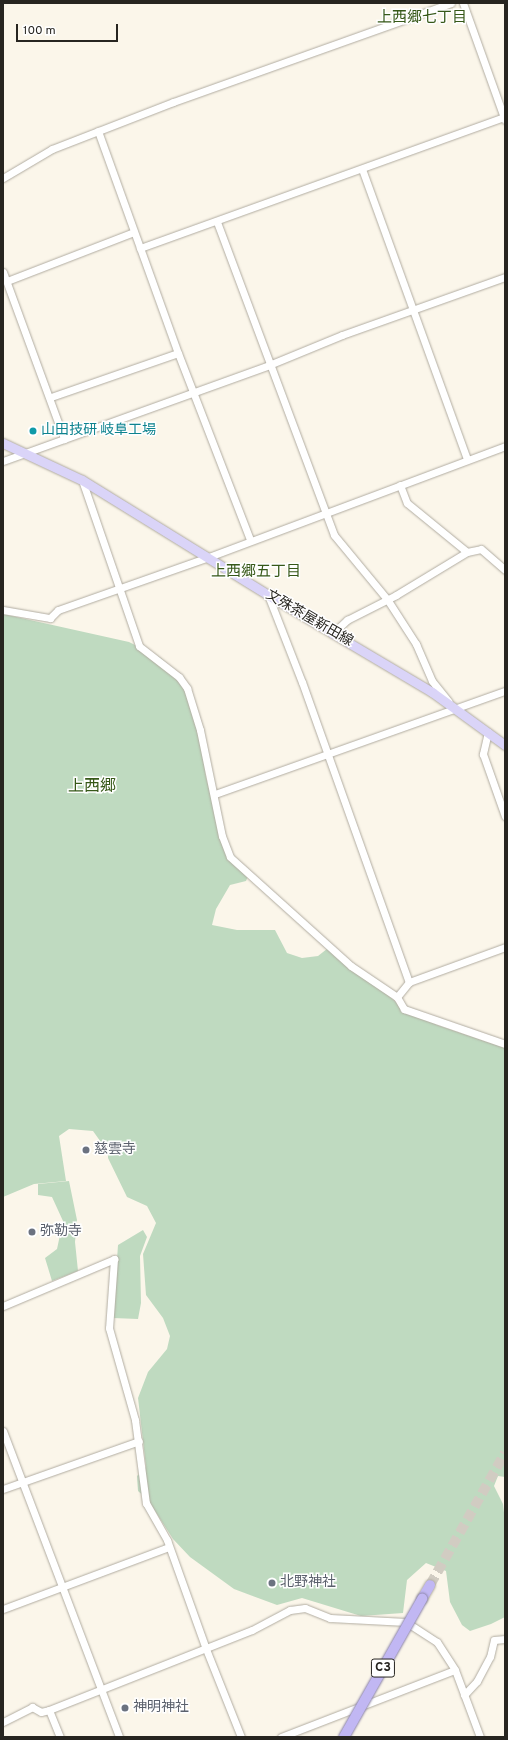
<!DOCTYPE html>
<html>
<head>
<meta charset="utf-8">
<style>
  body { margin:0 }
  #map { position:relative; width:508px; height:1740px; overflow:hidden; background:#fbf6ea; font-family:Overpass,"Noto Sans JP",sans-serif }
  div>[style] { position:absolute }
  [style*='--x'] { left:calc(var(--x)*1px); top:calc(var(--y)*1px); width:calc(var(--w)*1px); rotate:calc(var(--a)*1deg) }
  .green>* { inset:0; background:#bfdac0 }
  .highway-tunnel>* { height:10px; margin-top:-5px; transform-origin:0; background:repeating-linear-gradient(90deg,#d1ccc2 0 10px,transparent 0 15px) }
  .roads { filter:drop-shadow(0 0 1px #b1aca1) drop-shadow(0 0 1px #b1aca1) }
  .minor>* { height:7px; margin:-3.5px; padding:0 3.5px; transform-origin:3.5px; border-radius:3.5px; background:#fff }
  .major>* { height:9px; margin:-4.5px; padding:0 4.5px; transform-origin:4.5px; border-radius:4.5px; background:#dad4f8 }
  .highway>* { height:10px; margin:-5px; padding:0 5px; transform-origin:5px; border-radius:5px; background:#c1b7f3 }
  .bridges { filter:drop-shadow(0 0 1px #8b84a9) drop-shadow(0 0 1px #8b84a9) }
  .highway-bridge>* { height:10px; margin:-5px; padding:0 5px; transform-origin:5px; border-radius:5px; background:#c1b7f3 }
  .dots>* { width:11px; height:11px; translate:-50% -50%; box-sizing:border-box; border:2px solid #fff; border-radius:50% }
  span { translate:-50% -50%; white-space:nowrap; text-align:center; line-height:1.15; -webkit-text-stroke:3px #fff; paint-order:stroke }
  .shield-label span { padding:1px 3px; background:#fff; border:1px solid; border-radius:3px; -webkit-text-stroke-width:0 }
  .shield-label { font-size:13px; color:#272520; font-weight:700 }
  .culture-label { font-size:14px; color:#0d838f }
  .left { translate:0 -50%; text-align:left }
  .street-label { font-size:14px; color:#272520 }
  .worship-label { font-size:14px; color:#5b616d }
  .neighbourhood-label { font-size:15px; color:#365818 }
  .quarter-label { font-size:16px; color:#365818 }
  .frame { position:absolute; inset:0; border:4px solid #272520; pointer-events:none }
  .scale { position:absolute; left:16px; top:24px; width:102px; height:18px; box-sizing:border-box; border:2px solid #272520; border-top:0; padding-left:5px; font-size:12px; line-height:14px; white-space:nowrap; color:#272520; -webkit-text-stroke:3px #fff; paint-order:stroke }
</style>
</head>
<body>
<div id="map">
  <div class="green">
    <i style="clip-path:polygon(3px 614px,129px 642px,161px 658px,183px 681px,194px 699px,206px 777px,224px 844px,249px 874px,246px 881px,230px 885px,216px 909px,212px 925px,237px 930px,275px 930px,287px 953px,302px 958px,318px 956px,332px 945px,398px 1004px,437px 1025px,505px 1048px,505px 1477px,498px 1476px,494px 1486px,503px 1504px,505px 1521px,505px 1617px,491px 1624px,470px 1631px,462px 1625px,450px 1602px,446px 1571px,426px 1563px,407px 1580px,403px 1613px,361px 1616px,302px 1598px,277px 1605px,234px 1589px,190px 1557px,173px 1539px,148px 1500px,138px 1491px,137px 1476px,146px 1467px,138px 1398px,148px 1372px,167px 1349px,170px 1336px,163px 1318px,146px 1295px,143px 1254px,156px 1223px,147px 1206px,127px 1197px,108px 1158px,108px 1152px,93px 1131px,69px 1129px,59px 1136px,66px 1181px,34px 1184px,3px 1197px)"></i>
    <i style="clip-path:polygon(69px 1181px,77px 1220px,75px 1242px,78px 1271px,52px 1281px,45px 1258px,57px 1249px,63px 1221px,52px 1197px,38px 1195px,38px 1184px)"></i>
    <i style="clip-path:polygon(143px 1230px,147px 1237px,140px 1256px,141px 1303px,138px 1319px,113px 1318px,118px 1245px)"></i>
  </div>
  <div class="highway-tunnel">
    <i style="--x:430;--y:1585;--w:152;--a:-60.4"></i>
  </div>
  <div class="roads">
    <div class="minor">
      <i style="--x:463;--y:3;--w:124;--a:70.3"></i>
      <i style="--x:98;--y:131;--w:236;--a:70.2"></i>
      <i style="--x:178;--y:353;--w:200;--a:68.9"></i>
      <i style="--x:362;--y:169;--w:308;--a:70.1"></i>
      <i style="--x:3;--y:178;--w:57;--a:-30.6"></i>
      <i style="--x:52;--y:149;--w:130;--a:-21.2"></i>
      <i style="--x:173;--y:102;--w:295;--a:-19.6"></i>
      <i style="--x:217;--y:222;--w:334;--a:69.5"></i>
      <i style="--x:334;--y:535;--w:83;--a:50.4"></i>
      <i style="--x:387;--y:599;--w:54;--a:57.2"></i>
      <i style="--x:416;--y:644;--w:40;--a:66.6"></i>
      <i style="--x:432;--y:681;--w:26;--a:51"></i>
      <i style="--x:140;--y:248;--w:387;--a:-19.8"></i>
      <i style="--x:3;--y:272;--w:178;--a:69.9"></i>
      <i style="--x:7;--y:281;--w:136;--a:-21.1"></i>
      <i style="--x:51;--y:397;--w:134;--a:-19.1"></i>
      <i style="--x:3;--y:461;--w:283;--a:-19.8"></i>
      <i style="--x:269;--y:365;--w:79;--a:-22.3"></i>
      <i style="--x:342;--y:335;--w:173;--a:-19.6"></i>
      <i style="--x:82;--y:480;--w:176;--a:71"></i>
      <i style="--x:139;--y:646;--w:51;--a:37.8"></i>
      <i style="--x:179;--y:677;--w:14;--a:54"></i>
      <i style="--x:187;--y:688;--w:44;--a:72.8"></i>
      <i style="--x:200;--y:730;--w:108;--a:78.3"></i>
      <i style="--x:222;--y:836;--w:22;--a:69"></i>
      <i style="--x:230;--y:857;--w:163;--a:42"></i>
      <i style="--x:351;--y:966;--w:55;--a:34"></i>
      <i style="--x:397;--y:997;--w:14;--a:60"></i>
      <i style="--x:404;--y:1009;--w:107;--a:19.1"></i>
      <i style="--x:400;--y:485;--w:19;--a:69"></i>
      <i style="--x:407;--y:503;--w:77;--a:39.2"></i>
      <i style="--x:268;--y:595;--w:93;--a:68.7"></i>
      <i style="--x:302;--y:682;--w:319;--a:70.4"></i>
      <i style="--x:3;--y:610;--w:48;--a:9.7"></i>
      <i style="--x:50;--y:618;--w:11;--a:-45"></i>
      <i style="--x:58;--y:610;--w:157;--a:-19.4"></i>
      <i style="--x:206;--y:558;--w:319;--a:-20.5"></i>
      <i style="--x:332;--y:634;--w:21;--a:-43"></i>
      <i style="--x:347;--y:620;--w:55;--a:-27"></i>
      <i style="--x:396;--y:595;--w:83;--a:-31.2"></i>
      <i style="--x:467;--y:552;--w:14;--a:-12"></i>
      <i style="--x:481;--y:549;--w:32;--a:41"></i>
      <i style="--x:488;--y:732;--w:23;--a:103"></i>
      <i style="--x:483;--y:754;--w:66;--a:70.5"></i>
      <i style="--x:215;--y:794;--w:308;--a:-19.6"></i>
      <i style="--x:397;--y:997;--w:19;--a:-51"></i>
      <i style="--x:409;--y:982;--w:102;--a:-20"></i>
      <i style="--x:3;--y:1306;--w:121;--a:-22.9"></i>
      <i style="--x:114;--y:1259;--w:69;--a:94.1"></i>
      <i style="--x:109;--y:1328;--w:96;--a:74.2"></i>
      <i style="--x:135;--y:1420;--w:84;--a:82.5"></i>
      <i style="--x:146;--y:1503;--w:43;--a:60.4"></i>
      <i style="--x:167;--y:1540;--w:116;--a:70.3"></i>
      <i style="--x:206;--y:1649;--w:95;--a:68.3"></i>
      <i style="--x:3;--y:1431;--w:327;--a:69.2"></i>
      <i style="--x:3;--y:1489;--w:144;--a:-19.4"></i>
      <i style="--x:3;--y:1609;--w:177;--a:-20.5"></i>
      <i style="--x:464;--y:1695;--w:19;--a:-47"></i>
      <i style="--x:477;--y:1681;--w:27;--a:-62"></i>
      <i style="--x:490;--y:1657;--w:17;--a:-77"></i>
      <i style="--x:494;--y:1640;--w:11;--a:-5"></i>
      <i style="--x:49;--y:1710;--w:29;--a:68"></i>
      <i style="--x:3;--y:1722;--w:33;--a:-27"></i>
      <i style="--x:32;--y:1707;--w:10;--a:29"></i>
      <i style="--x:41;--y:1712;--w:8;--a:-14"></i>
      <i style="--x:49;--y:1710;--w:218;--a:-21.5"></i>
      <i style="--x:252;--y:1630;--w:43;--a:-27.8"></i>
      <i style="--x:290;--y:1610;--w:15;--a:-8"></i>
      <i style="--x:305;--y:1608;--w:27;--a:22"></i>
      <i style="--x:330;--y:1618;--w:76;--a:3"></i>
      <i style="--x:406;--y:1622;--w:37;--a:33"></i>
      <i style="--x:437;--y:1642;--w:33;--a:57"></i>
      <i style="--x:455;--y:1670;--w:72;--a:69.5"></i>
      <i style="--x:281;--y:1737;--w:186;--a:-21.1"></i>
    </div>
    <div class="major">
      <i style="--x:3;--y:443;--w:87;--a:25.1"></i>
      <i style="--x:82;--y:480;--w:219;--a:31.7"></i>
      <i style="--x:268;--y:595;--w:191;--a:30.6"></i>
      <i style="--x:432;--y:692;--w:90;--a:36"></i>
    </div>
    <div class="highway">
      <i style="--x:422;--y:1599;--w:16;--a:-60"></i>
    </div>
  </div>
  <div class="bridges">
    <div class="highway-bridge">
      <i style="--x:344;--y:1737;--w:159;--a:-60.5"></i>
    </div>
  </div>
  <div class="dots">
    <i style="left:33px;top:431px;background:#0f9aa8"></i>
    <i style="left:86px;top:1150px;background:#6b7280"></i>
    <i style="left:32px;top:1232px;background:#6b7280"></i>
    <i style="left:272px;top:1583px;background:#6b7280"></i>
    <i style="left:125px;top:1708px;background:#6b7280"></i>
  </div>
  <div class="shield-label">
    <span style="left:383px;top:1668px">C3</span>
  </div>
  <div class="culture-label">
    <span class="left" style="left:41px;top:431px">山田技研 岐阜工場</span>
  </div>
  <div class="street-label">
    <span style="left:309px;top:619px;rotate:30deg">文殊茶屋新田線</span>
  </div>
  <div class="worship-label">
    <span class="left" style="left:94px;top:1150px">慈雲寺</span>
    <span class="left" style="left:40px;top:1232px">弥勒寺</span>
    <span class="left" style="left:280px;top:1583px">北野神社</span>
    <span class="left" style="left:133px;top:1708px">神明神社</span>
  </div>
  <div class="neighbourhood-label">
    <span style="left:422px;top:19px">上西郷七丁目</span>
    <span style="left:256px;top:573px">上西郷五丁目</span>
  </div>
  <div class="quarter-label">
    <span style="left:92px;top:787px">上西郷</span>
  </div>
  <div class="frame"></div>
  <div class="scale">100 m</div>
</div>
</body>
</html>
